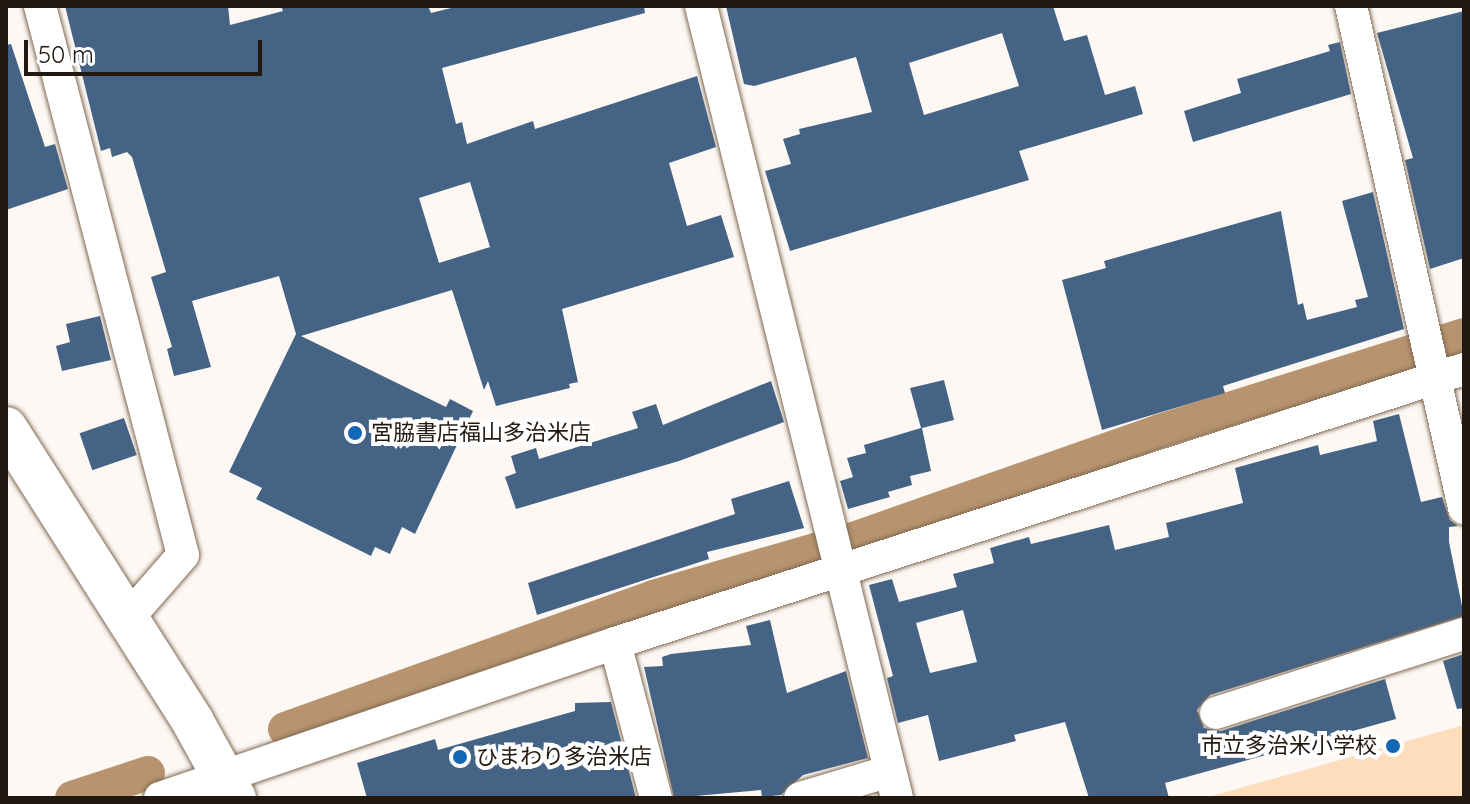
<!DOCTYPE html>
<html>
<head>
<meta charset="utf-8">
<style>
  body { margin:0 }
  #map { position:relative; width:1470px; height:804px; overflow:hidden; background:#fdf8f3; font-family:Quicksand,"Noto Sans JP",sans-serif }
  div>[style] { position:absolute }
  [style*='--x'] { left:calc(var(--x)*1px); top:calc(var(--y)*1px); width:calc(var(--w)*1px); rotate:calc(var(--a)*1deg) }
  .green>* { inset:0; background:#fdddbc }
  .canal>* { height:34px; margin:-17px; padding:0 17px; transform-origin:17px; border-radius:17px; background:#b7946f }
  .building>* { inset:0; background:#456385; transform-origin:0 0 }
  .roads { filter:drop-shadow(0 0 2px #7f6952) drop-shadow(0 0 2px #7f6952) }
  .minor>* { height:32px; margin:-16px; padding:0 16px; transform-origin:16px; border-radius:16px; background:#fff }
  .tertiary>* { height:42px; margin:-21px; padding:0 21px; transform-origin:21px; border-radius:21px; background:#fff }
  .dots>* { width:22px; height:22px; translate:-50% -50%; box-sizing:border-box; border:4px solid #fff; border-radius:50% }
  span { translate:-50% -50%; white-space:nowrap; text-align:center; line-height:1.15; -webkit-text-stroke:8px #fff; paint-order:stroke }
  .poi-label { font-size:22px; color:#21180f }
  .left { translate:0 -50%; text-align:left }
  .right { translate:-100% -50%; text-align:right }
  .frame { position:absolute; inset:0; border:8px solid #21180f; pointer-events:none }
  .scale { position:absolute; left:24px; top:40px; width:238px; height:36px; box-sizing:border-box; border:4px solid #21180f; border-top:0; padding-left:10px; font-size:24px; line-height:28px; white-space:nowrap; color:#21180f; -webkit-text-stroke:6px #fff; paint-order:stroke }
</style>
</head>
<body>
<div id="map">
  <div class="green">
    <i style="clip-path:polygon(1464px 725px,1464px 798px,1205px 798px)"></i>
  </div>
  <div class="canal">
    <i style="--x:285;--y:729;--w:391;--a:-19.7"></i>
    <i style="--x:653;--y:597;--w:215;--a:-16.2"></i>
    <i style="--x:859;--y:537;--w:319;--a:-19.4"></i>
    <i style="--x:1160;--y:431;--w:319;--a:-17.5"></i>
    <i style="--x:72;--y:798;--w:80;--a:-18.2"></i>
  </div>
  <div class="building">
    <i style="clip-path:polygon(evenodd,65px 6px,228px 6px,230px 25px,283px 11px,281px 6px,428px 6px,431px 13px,459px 6px,644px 6px,645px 13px,442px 68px,456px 124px,462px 122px,467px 144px,533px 121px,535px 129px,697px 76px,716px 147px,669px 163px,687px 226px,721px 215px,734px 257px,562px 309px,578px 382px,569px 384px,570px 388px,496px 406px,488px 381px,484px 390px,452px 290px,301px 336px,446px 407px,450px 399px,473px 411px,415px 534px,402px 527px,390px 554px,375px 547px,371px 556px,256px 499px,262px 488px,229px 472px,296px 334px,279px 276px,192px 301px,211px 367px,174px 376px,167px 349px,172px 347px,151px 277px,166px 272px,132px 157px,127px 152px,112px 157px,110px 148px,101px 151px,65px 6px,470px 182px,490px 247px,439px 263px,419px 198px,470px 182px)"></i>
    <i style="clip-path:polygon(evenodd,726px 6px,1053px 6px,1064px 41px,1087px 35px,1105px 95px,1135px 86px,1143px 114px,1019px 151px,1029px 180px,790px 251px,765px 171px,791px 164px,783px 139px,800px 134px,799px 129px,872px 112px,856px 57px,754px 86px,744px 84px,726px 6px,1002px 33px,1019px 86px,924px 115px,909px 63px,1002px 33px)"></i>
    <i style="clip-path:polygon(1464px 11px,1464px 258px,1430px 269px,1405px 160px,1413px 158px,1377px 33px)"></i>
    <i style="clip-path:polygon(1340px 42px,1351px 94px,1193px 142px,1184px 111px,1241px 93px,1237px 79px,1330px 51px,1328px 45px)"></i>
    <i style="clip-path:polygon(11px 44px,45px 147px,55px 144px,68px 189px,6px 210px,6px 45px)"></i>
    <i style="clip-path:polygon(1373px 192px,1404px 329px,1223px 386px,1225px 393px,1102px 430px,1062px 280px,1106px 268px,1104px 261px,1281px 211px,1298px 305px,1303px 303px,1307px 320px,1357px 307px,1355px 300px,1368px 297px,1342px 201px)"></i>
    <i style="clip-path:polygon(100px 316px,111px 360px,62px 371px,56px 346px,70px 342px,66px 324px)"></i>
    <i style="clip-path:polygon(944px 380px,954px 420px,922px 428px,931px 471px,910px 476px,912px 485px,888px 492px,890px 497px,848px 509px,840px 481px,853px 477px,847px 458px,866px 453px,864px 445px,921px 428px,910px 388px)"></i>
    <i style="clip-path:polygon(771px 381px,784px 422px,679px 461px,516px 509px,505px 477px,516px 473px,511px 456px,536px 448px,539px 459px,638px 428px,632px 412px,656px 404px,663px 425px)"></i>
    <i style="clip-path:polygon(evenodd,1399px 414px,1421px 502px,1442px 497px,1450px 520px,1458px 526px,1449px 527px,1449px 542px,1464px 616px,1210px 695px,1197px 710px,1204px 728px,1221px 731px,1385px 679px,1396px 719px,1165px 783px,1169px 798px,1089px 798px,1065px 722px,1014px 735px,1016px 741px,939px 761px,928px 715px,898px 723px,887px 678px,893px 676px,869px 585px,892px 579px,899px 602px,957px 587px,953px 574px,994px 563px,990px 548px,1029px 537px,1031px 544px,1109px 525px,1115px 550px,1169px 537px,1166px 523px,1243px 503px,1235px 468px,1318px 445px,1320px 455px,1377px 441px,1373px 421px,1399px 414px,963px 610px,977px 662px,930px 673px,916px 623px,963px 610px)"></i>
    <i style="left:124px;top:418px;width:39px;height:47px;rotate:71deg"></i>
    <i style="clip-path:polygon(789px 481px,804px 528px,707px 552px,709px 559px,537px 615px,528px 583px,735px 514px,731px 499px)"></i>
    <i style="clip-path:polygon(770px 620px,787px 693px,846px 671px,868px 758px,803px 775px,781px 795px,762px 797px,761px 790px,674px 798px,644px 667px,663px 666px,662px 657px,671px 654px,751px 645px,746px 626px)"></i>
    <i style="clip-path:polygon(1464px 654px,1464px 708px,1457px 709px,1443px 661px)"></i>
    <i style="clip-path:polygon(611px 702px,636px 798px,367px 798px,357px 763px,435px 739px,438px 750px,575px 711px,575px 703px)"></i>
  </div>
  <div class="roads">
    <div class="minor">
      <i style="--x:40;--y:6;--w:567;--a:75.4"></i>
      <i style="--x:183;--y:555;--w:84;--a:131.1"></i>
      <i style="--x:701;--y:6;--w:816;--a:76.1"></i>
      <i style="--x:1351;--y:6;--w:515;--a:77.31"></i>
      <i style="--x:615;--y:643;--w:160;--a:75.2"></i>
      <i style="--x:1216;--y:713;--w:260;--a:-17.7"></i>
      <i style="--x:160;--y:798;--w:481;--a:-18.8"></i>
      <i style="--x:615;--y:643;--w:892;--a:-17.89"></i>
      <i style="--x:800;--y:798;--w:94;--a:-16.7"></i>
    </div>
    <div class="tertiary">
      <i style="--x:6;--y:428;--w:348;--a:57.5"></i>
      <i style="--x:193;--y:722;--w:87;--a:61.1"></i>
    </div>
  </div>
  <div class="dots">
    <i style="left:355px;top:433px;background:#1368b6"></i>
    <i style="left:1393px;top:746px;background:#1368b6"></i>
    <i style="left:460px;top:757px;background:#1368b6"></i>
  </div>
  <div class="poi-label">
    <span class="left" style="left:371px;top:433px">宮脇書店福山多治米店</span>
    <span class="right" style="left:1377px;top:746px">市立多治米小学校</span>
    <span class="left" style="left:476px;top:757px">ひまわり多治米店</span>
  </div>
  <div class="frame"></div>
  <div class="scale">50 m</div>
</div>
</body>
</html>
